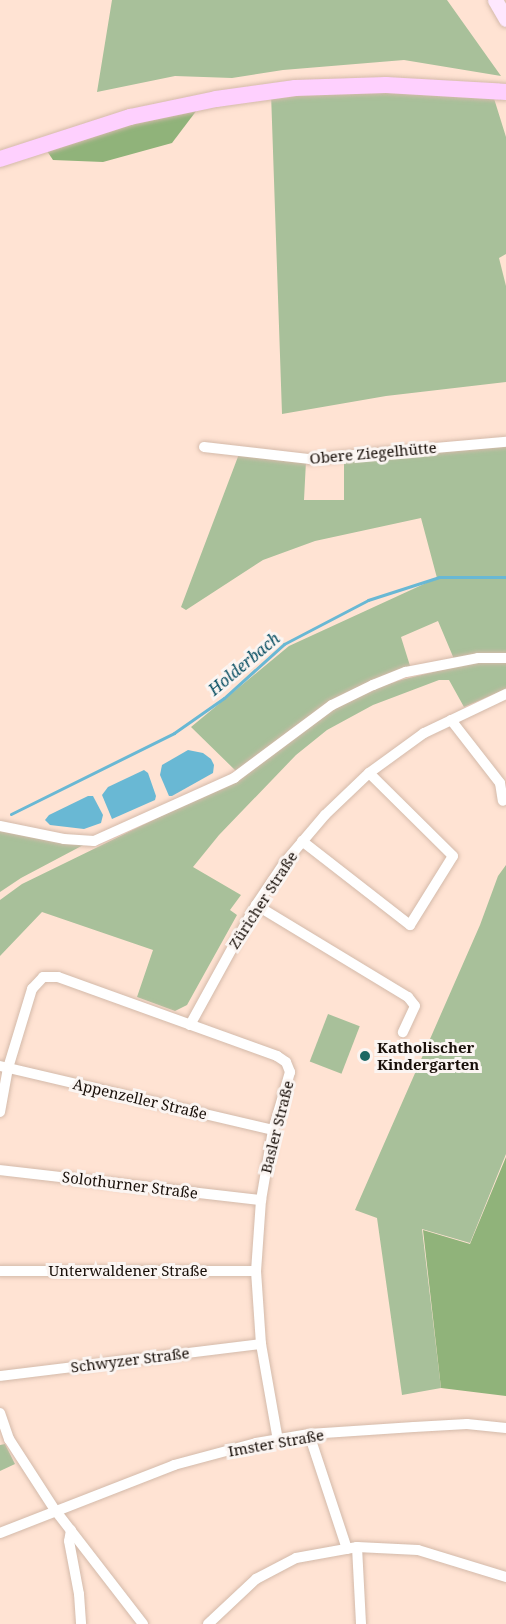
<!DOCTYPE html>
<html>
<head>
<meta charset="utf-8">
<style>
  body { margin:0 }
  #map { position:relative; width:506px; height:1624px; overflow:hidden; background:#ffe3d3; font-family:"Noto Serif",serif }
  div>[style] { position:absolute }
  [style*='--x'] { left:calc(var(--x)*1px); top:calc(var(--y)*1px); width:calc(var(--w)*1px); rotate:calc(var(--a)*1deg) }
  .green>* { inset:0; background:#a8c09a; transform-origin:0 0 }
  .forest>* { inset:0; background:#90b37a }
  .water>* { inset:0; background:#69b8d4 }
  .stream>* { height:3px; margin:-1.5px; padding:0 1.5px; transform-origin:1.5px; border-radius:1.5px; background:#69b8d4 }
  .roads { filter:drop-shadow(0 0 2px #d4baaa) drop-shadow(0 0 2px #d4baaa) }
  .minor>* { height:10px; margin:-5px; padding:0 5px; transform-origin:5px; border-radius:5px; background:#fff }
  .secondary>* { height:15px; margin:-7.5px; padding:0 7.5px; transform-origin:7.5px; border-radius:7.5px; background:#fee8fe }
  .primary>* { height:16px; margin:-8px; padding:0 8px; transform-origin:8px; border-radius:8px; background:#fed0fe }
  .dots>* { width:16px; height:16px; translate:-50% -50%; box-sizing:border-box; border:3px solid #fbf5f2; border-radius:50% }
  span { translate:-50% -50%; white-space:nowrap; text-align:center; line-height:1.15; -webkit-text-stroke:6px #fbf5f2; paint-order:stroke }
  .street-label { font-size:15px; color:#180f09 }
  .poi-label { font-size:15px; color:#180f09; font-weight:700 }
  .left { translate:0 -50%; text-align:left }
  .water-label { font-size:16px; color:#064d61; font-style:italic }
</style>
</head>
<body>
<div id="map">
  <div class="green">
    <i style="clip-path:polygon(112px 0,447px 0,501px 76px,404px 60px,283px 70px,232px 78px,175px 76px,97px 92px)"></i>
    <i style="clip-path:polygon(492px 92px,506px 137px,506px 254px,499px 258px,506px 286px,506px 382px,386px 396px,282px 414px,271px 93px)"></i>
    <i style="clip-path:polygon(506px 444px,506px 657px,454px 659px,438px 621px,401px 637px,411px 669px,330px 702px,236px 771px,191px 727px,289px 646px,437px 578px,421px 518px,315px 541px,263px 560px,186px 610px,181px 607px,239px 454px,306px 461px,304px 500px,344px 500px,344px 458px)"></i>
    <i style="clip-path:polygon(478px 661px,506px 663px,506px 689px,464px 707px,449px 680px,439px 680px,373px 705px,327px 730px,296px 755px,219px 835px,193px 867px,241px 895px,230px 910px,237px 915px,187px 1005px,175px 1011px,137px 997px,153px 950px,42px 912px,0 956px,0 900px,22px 884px,188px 803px,338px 706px,373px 689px,401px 680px)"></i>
    <i style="clip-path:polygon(0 828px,89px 842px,21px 878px,0 892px)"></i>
    <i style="clip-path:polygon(506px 865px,506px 1154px,470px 1243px,422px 1229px,441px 1388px,402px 1395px,377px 1218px,355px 1210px,480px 925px,498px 876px)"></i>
    <i style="left:328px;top:1014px;width:34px;height:51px;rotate:21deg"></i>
    <i style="clip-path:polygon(5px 1444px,15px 1464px,0 1471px,0 1445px)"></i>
  </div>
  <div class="forest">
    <i style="clip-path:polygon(203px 102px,172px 143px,103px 162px,53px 160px,43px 145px)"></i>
    <i style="clip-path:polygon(506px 1157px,506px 1396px,441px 1388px,423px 1230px,470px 1244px)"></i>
  </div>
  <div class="water">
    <i style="clip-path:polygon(188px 750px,203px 753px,211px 759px,214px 765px,213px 773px,172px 796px,169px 796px,160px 775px,162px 765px)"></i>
    <i style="clip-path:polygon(144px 770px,148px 773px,156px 796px,155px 800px,112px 819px,102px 795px,108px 787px)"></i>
    <i style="clip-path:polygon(88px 796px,93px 796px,103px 815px,101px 823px,84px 829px,50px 825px,45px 820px,49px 815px)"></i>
  </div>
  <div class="stream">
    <i style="--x:11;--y:814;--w:182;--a:-26.4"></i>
    <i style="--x:174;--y:733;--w:61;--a:-35"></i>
    <i style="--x:224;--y:698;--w:81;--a:-42"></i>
    <i style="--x:284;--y:644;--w:95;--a:-27.6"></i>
    <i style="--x:368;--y:600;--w:75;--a:-17.9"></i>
    <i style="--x:439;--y:577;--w:67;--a:0"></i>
  </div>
  <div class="roads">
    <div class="minor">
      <i style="--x:204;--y:447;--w:107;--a:6.5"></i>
      <i style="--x:310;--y:459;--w:197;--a:-5"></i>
      <i style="--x:451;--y:720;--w:80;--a:52.1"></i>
      <i style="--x:500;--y:783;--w:18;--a:81"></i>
      <i style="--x:0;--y:826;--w:65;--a:11.5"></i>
      <i style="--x:64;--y:839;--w:30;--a:4"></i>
      <i style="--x:94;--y:841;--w:154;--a:-24.2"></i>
      <i style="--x:234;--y:778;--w:122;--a:-36.7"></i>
      <i style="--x:332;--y:705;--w:46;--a:-26"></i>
      <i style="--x:373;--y:685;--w:35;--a:-22"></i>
      <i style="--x:406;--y:672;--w:73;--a:-11"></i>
      <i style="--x:478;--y:658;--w:28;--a:0"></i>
      <i style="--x:302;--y:841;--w:137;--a:37.9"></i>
      <i style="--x:410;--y:925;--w:81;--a:-58.1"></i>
      <i style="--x:453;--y:856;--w:118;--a:-135.3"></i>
      <i style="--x:256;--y:905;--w:178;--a:31.2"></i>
      <i style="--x:408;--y:997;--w:11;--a:52"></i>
      <i style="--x:415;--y:1006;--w:29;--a:115"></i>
      <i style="--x:190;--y:1025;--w:137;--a:-61.2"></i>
      <i style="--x:256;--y:905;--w:52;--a:-56"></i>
      <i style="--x:285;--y:862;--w:62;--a:-49.6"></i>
      <i style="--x:325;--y:815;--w:61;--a:-43.7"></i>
      <i style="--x:369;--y:773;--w:68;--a:-36"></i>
      <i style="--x:424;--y:733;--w:91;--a:-25.4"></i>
      <i style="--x:0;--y:1066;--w:280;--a:13.2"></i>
      <i style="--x:0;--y:1112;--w:45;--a:-79.7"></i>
      <i style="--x:8;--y:1068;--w:83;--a:-73.1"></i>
      <i style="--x:32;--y:989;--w:16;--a:-47"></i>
      <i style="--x:43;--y:977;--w:15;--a:0"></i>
      <i style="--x:58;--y:977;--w:233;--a:19.8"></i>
      <i style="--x:277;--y:1056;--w:11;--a:34"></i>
      <i style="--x:286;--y:1062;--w:11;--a:68"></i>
      <i style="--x:290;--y:1072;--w:60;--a:106.3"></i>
      <i style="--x:273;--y:1130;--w:71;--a:99.7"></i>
      <i style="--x:261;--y:1200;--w:71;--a:94"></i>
      <i style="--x:256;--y:1271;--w:73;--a:86.1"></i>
      <i style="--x:261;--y:1344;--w:97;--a:80"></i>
      <i style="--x:0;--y:1170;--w:263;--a:6.6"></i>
      <i style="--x:0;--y:1271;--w:256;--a:0"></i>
      <i style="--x:0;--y:1376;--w:263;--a:-7"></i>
      <i style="--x:0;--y:1413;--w:28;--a:71"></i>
      <i style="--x:9;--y:1439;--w:85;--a:57.1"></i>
      <i style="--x:55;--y:1510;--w:144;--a:52.3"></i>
      <i style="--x:309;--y:1434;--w:121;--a:71.7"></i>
      <i style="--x:71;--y:1530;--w:11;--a:100"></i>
      <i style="--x:69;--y:1541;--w:54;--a:79.3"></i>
      <i style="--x:79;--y:1594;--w:30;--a:86"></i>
      <i style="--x:0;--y:1533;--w:187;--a:-21.3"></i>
      <i style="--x:174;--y:1465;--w:85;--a:-15"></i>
      <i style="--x:256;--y:1443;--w:54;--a:-9.6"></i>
      <i style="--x:309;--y:1434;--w:105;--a:-3.8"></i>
      <i style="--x:414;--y:1427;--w:53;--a:-3.2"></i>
      <i style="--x:467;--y:1424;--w:39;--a:6"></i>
      <i style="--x:357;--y:1547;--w:77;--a:87"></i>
      <i style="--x:208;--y:1624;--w:66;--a:-43.2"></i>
      <i style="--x:256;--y:1579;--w:45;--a:-27.7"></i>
      <i style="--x:296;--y:1558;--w:62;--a:-10.2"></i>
      <i style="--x:357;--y:1547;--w:61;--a:2.8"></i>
      <i style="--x:418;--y:1550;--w:92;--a:17.1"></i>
    </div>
    <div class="secondary">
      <i style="--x:495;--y:0;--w:22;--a:60"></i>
    </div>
    <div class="primary">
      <i style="--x:0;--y:159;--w:137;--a:-17.9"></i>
      <i style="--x:130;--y:117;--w:88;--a:-11.8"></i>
      <i style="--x:216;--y:99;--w:80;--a:-7.9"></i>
      <i style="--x:295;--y:88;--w:91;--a:-1.9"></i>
      <i style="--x:386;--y:85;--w:120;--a:3.3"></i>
    </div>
  </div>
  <div class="dots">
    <i style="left:365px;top:1056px;background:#1d6863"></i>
  </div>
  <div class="street-label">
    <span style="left:373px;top:453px;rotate:-5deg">Obere Ziegelhütte</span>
    <span style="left:263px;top:900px;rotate:-57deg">Züricher Straße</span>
    <span style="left:140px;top:1099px;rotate:13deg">Appenzeller Straße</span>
    <span style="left:277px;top:1127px;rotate:-76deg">Basler Straße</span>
    <span style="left:130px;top:1185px;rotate:7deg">Solothurner Straße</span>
    <span style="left:128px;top:1271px">Unterwaldener Straße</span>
    <span style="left:130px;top:1360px;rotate:-7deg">Schwyzer Straße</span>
    <span style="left:276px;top:1443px;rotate:-10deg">Imster Straße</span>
  </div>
  <div class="poi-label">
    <span class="left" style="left:377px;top:1056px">Katholischer<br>Kindergarten</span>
  </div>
  <div class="water-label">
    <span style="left:244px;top:664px;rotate:-40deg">Holderbach</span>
  </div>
</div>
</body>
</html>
